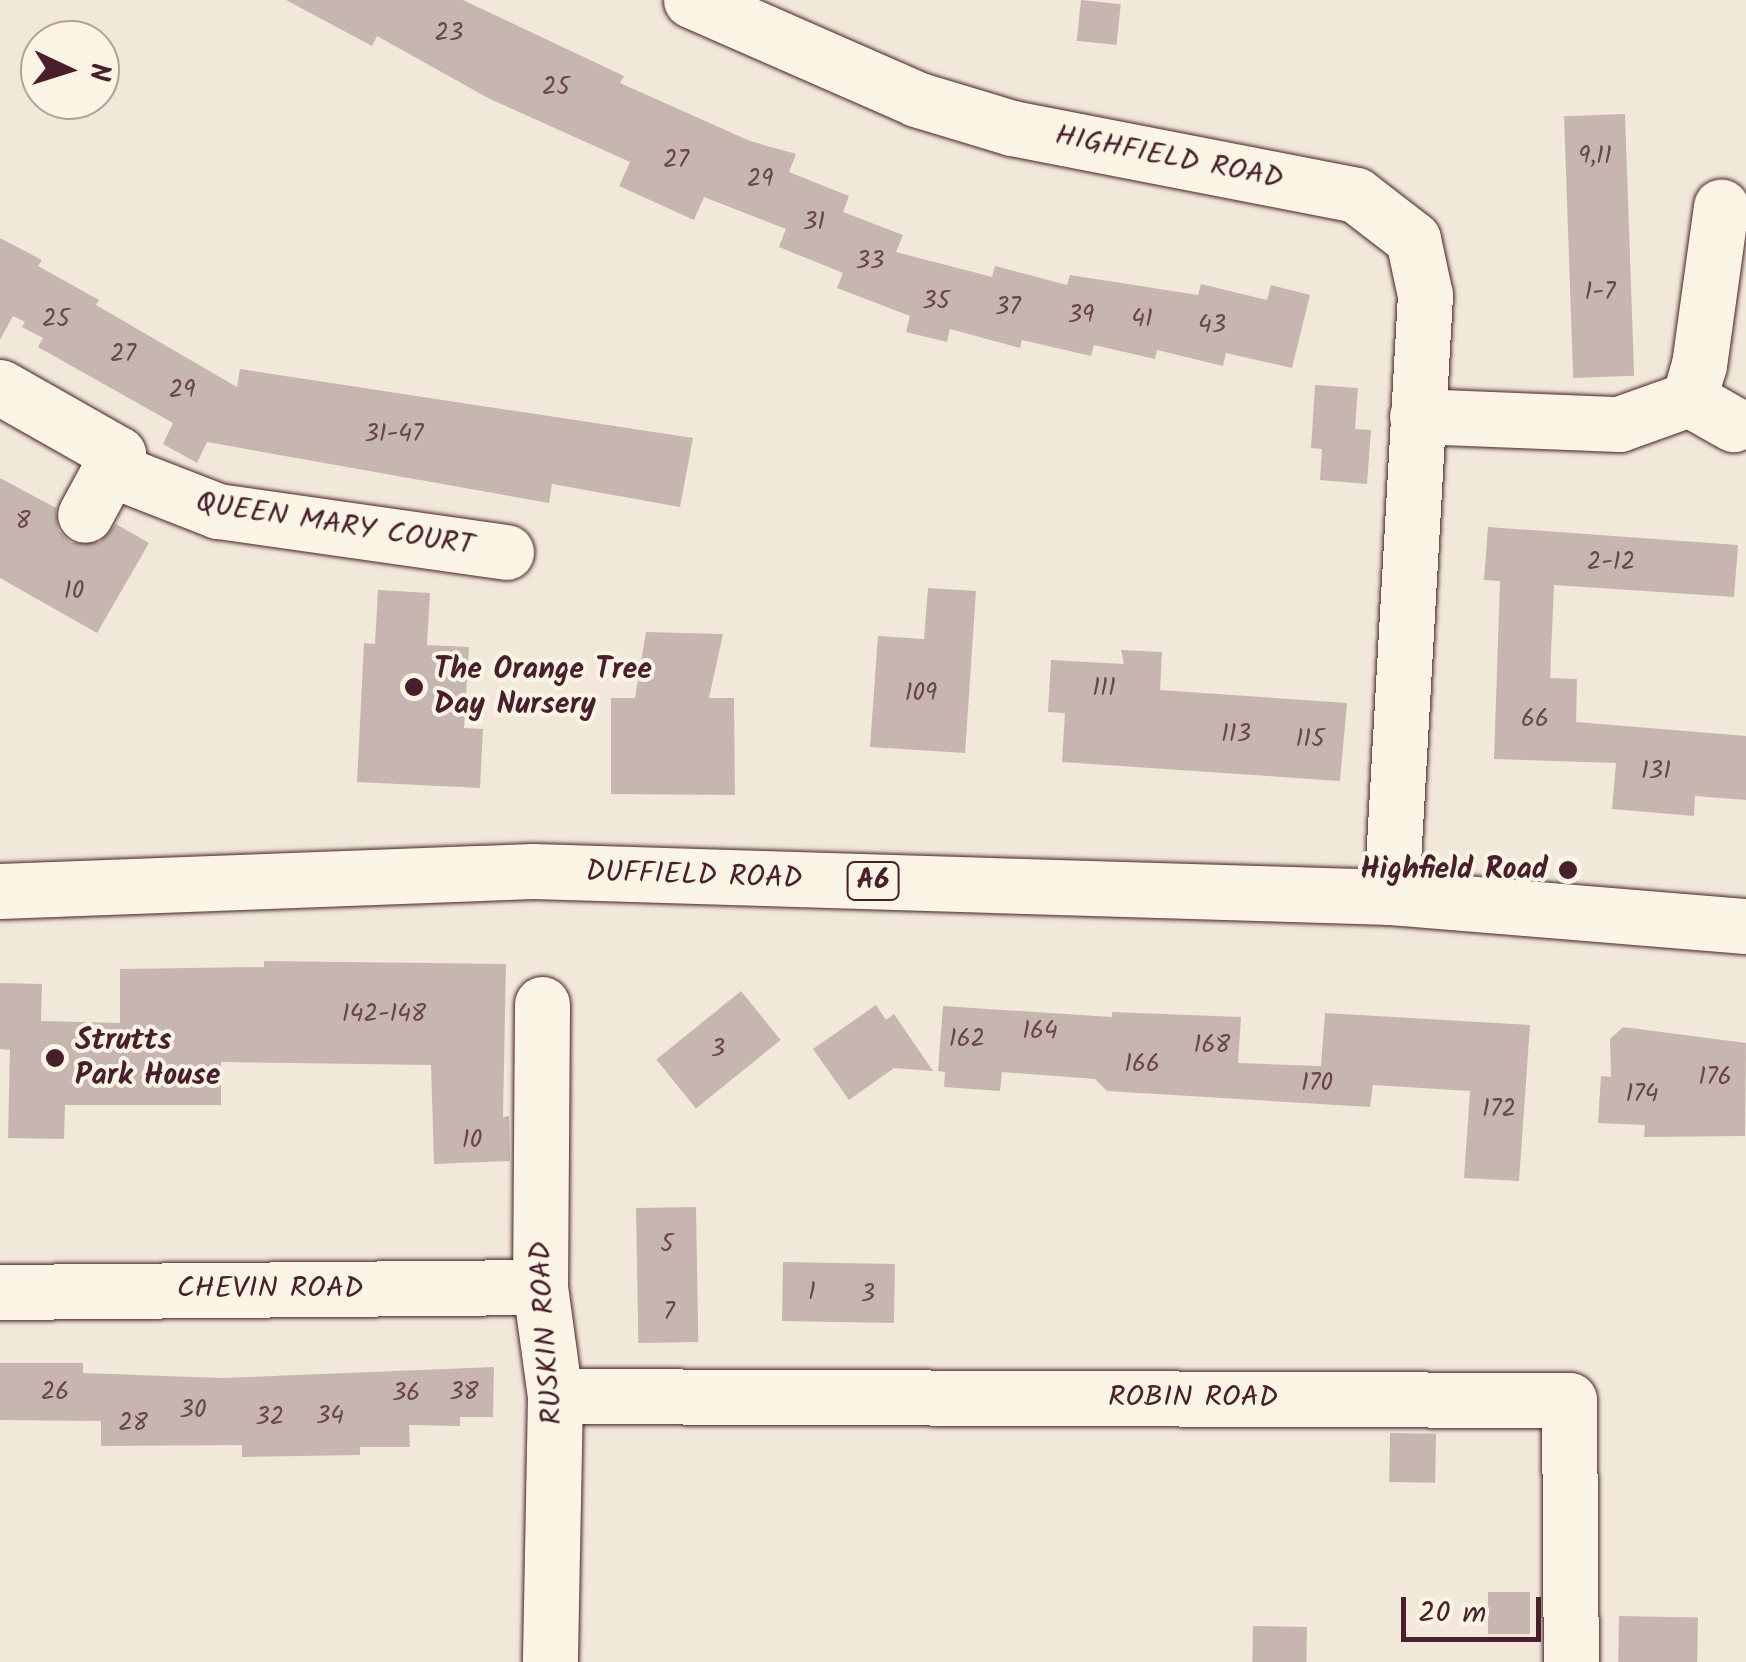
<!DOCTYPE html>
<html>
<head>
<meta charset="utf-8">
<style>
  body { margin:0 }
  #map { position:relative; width:1746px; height:1662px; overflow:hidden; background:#f1e8da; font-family:Kalam,sans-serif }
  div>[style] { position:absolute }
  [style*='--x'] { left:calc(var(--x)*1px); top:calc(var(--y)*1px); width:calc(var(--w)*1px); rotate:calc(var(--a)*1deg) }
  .building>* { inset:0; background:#c7b6af; transform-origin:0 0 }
  .roads { filter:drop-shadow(0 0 2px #4a1f2b) drop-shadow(0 0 2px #4a1f2b) }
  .minor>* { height:55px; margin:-27.5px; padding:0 27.5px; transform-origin:27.5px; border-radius:27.5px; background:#fcf5e5 }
  .major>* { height:55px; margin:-27.5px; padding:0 27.5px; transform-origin:27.5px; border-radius:27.5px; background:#fcf5e5 }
  .dots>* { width:28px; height:28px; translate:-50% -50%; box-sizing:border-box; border:5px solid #fcf5e5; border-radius:50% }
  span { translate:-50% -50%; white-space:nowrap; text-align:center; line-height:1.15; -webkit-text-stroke:8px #fcf5e5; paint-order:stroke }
  .number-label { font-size:25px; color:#69454c }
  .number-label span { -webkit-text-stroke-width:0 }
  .shield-label span { padding:2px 8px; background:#fcf5e5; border:2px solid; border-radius:8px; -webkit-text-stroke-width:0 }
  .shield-label { font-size:28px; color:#4a1f2b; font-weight:700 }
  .street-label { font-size:30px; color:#4a1f2b }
  .poi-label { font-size:30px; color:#4a1f2b; font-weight:700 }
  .left { translate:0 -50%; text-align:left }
  .right { translate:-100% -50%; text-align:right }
  .north { position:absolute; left:20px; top:20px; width:100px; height:100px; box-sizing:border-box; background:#fcf5e5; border:2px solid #b59f9b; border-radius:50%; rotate:94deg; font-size:28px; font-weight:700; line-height:40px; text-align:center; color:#4a1f2b }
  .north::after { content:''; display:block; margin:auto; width:35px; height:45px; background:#4a1f2b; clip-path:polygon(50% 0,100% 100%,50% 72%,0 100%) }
  .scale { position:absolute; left:1401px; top:1597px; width:140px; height:45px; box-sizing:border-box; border:5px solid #4a1f2b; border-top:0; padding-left:12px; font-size:30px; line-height:35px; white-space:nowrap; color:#4a1f2b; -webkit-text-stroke:8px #fcf5e5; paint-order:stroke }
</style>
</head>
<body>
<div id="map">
  <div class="building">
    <i style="clip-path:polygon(286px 0,463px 0,624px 76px,620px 83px,750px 141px,796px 154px,789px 172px,849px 196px,843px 212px,903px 235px,896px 252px,992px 277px,995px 266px,1067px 285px,1070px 275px,1198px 295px,1201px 284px,1267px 300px,1271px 285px,1310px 295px,1292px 368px,1226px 353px,1223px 366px,1157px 350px,1155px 359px,1094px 345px,1091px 356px,1022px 340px,1020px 348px,950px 329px,947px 342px,906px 332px,910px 316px,837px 288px,843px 273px,779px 247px,786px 229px,704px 197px,694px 220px,619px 186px,630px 162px,488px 98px,377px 36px,372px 46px)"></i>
    <i style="left:1081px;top:0;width:40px;height:41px;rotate:6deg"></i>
    <i style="left:1625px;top:114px;width:262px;height:61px;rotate:88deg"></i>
    <i style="clip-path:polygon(0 238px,42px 260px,38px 266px,99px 300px,96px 305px,237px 387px,240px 369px,693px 438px,680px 507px,552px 484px,549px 503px,207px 442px,197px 463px,163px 444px,173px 423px,38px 347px,43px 338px,22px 327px,25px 322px,13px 316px,0 340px)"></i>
    <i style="clip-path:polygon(1315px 385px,1358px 388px,1355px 429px,1371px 430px,1367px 484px,1320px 480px,1322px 449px,1311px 448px)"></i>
    <i style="clip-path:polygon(0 478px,56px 508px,58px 530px,71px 543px,100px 542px,116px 524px,149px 543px,97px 633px,0 578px)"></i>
    <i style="clip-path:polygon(1488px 527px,1738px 545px,1734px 597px,1554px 585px,1550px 678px,1577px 679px,1576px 722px,1746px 736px,1746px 800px,1695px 796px,1694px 816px,1612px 809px,1616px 763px,1494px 759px,1500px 581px,1484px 580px)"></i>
    <i style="clip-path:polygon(928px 588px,976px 591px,965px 753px,870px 747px,878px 636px,924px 639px)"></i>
    <i style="clip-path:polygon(378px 590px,430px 593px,427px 645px,469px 647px,464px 728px,483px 729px,480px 788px,357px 782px,364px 643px,375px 644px)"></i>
    <i style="clip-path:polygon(646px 632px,723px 634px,709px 698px,734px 698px,735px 795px,611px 794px,611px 698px,635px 698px)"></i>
    <i style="clip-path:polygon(1121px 650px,1162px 652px,1160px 690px,1347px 703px,1340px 781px,1062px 762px,1065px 713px,1048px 712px,1051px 660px,1124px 664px)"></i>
    <i style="clip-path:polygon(264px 961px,506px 964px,503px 1117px,509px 1116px,510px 1161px,434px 1164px,431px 1065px,221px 1062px,221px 1105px,65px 1105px,64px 1139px,8px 1138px,10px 1050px,0 1049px,0 983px,42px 984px,41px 1021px,120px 1023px,120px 969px,264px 967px)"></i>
    <i style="left:741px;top:991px;width:63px;height:109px;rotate:51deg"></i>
    <i style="clip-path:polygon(876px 1005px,886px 1020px,894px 1014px,933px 1071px,894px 1068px,849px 1100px,813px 1049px)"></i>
    <i style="clip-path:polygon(943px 1006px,1112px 1017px,1112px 1012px,1241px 1017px,1238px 1063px,1321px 1066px,1325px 1013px,1530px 1025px,1519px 1181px,1464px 1178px,1470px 1091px,1373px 1085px,1370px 1107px,1107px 1091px,1095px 1079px,1002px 1072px,1000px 1091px,944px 1087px,945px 1072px,938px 1071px)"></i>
    <i style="clip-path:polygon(1623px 1027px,1746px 1043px,1745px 1136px,1644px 1137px,1645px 1125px,1598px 1123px,1601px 1076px,1611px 1077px,1610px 1039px)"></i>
    <i style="left:696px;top:1207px;width:135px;height:60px;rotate:89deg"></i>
    <i style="left:783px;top:1262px;width:112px;height:59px;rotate:1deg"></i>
    <i style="clip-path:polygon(0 1363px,83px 1363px,83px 1373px,222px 1378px,494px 1367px,493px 1417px,460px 1417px,460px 1426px,409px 1425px,410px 1447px,360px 1447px,360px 1455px,242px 1457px,242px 1445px,101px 1446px,101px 1421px,0 1420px)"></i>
    <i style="left:1390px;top:1433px;width:46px;height:49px;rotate:1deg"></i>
    <i style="left:1530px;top:1592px;width:42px;height:42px;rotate:90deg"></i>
    <i style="left:1619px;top:1616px;width:79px;height:46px;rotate:1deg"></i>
    <i style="left:1253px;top:1626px;width:54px;height:36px;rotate:1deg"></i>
  </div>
  <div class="roads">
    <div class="minor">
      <i style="--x:691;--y:0;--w:246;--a:23.7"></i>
      <i style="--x:916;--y:99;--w:100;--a:16.8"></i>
      <i style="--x:1012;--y:128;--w:350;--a:11"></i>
      <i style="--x:1356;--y:195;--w:72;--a:37.7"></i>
      <i style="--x:1413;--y:239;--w:57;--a:77.9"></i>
      <i style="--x:1425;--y:295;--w:603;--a:93.23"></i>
      <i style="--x:0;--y:387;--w:136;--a:29.6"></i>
      <i style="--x:118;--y:454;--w:69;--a:118.4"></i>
      <i style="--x:1689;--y:399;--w:51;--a:29.6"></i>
      <i style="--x:1417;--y:416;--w:202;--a:2.3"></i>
      <i style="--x:1619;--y:424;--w:74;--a:-19.7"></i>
      <i style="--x:1689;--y:399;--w:35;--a:-74"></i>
      <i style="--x:1699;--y:365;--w:160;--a:-82.1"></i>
      <i style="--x:110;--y:469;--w:116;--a:21.3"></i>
      <i style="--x:218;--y:511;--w:291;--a:8.1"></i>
      <i style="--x:542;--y:1004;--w:283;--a:90.4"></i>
      <i style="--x:540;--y:1287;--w:110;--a:82.2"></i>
      <i style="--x:555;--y:1396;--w:266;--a:91.1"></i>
      <i style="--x:0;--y:1292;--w:540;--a:-0.53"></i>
      <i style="--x:555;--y:1396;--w:1014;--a:0.23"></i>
      <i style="--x:1569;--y:1400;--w:262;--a:89.6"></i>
    </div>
    <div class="major">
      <i style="--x:0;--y:891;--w:533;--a:-2.15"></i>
      <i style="--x:533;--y:871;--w:858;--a:1.74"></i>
      <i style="--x:1391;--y:897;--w:356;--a:4.7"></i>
    </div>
  </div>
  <div class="dots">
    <i style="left:414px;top:687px;background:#4a1f2b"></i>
    <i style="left:1568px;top:870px;background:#4a1f2b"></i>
    <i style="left:55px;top:1058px;background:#4a1f2b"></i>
  </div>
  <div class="number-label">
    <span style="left:449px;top:33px">23</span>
    <span style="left:556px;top:87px">25</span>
    <span style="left:1595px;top:156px">9,11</span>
    <span style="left:676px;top:160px">27</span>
    <span style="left:760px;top:179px">29</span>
    <span style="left:814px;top:222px">31</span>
    <span style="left:870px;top:261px">33</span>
    <span style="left:1600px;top:292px">1-7</span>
    <span style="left:936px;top:301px">35</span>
    <span style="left:1008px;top:307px">37</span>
    <span style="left:1081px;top:315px">39</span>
    <span style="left:56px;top:319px">25</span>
    <span style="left:1142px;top:319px">41</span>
    <span style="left:1212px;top:325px">43</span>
    <span style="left:123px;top:354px">27</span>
    <span style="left:182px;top:390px">29</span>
    <span style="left:394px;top:434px">31-47</span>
    <span style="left:23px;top:521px">8</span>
    <span style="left:1611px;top:562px">2-12</span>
    <span style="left:74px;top:591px">10</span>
    <span style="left:1104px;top:688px">111</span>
    <span style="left:921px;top:693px">109</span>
    <span style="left:1535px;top:719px">66</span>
    <span style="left:1236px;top:734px">113</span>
    <span style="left:1310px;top:739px">115</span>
    <span style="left:1656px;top:771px">131</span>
    <span style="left:384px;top:1014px">142-148</span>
    <span style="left:1040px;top:1031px">164</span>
    <span style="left:967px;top:1039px">162</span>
    <span style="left:1212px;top:1045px">168</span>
    <span style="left:718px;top:1049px">3</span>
    <span style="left:1142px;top:1064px">166</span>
    <span style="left:1715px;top:1077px">176</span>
    <span style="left:1317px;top:1083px">170</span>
    <span style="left:1642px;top:1094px">174</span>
    <span style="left:1499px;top:1109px">172</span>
    <span style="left:472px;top:1140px">10</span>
    <span style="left:667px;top:1244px">5</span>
    <span style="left:812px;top:1292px">1</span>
    <span style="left:868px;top:1294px">3</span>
    <span style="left:669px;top:1312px">7</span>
    <span style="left:55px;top:1392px">26</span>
    <span style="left:464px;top:1392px">38</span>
    <span style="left:406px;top:1393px">36</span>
    <span style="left:193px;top:1410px">30</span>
    <span style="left:330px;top:1416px">34</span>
    <span style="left:270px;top:1417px">32</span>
    <span style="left:133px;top:1423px">28</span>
  </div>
  <div class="shield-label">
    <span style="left:873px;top:881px">A6</span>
  </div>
  <div class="street-label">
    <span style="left:1169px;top:158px;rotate:11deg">HIGHFIELD ROAD</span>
    <span style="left:335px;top:525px;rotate:9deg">QUEEN MARY COURT</span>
    <span style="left:694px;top:876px;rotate:2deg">DUFFIELD ROAD</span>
    <span style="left:270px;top:1289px">CHEVIN ROAD</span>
    <span style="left:547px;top:1333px;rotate:-94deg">RUSKIN ROAD</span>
    <span style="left:1193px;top:1398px">ROBIN ROAD</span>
  </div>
  <div class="poi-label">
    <span class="left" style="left:434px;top:687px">The Orange Tree<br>Day Nursery</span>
    <span class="right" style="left:1548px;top:870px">Highfield Road</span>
    <span class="left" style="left:75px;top:1058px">Strutts<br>Park House</span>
  </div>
  <div class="north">N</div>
  <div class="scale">20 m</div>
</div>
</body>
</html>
